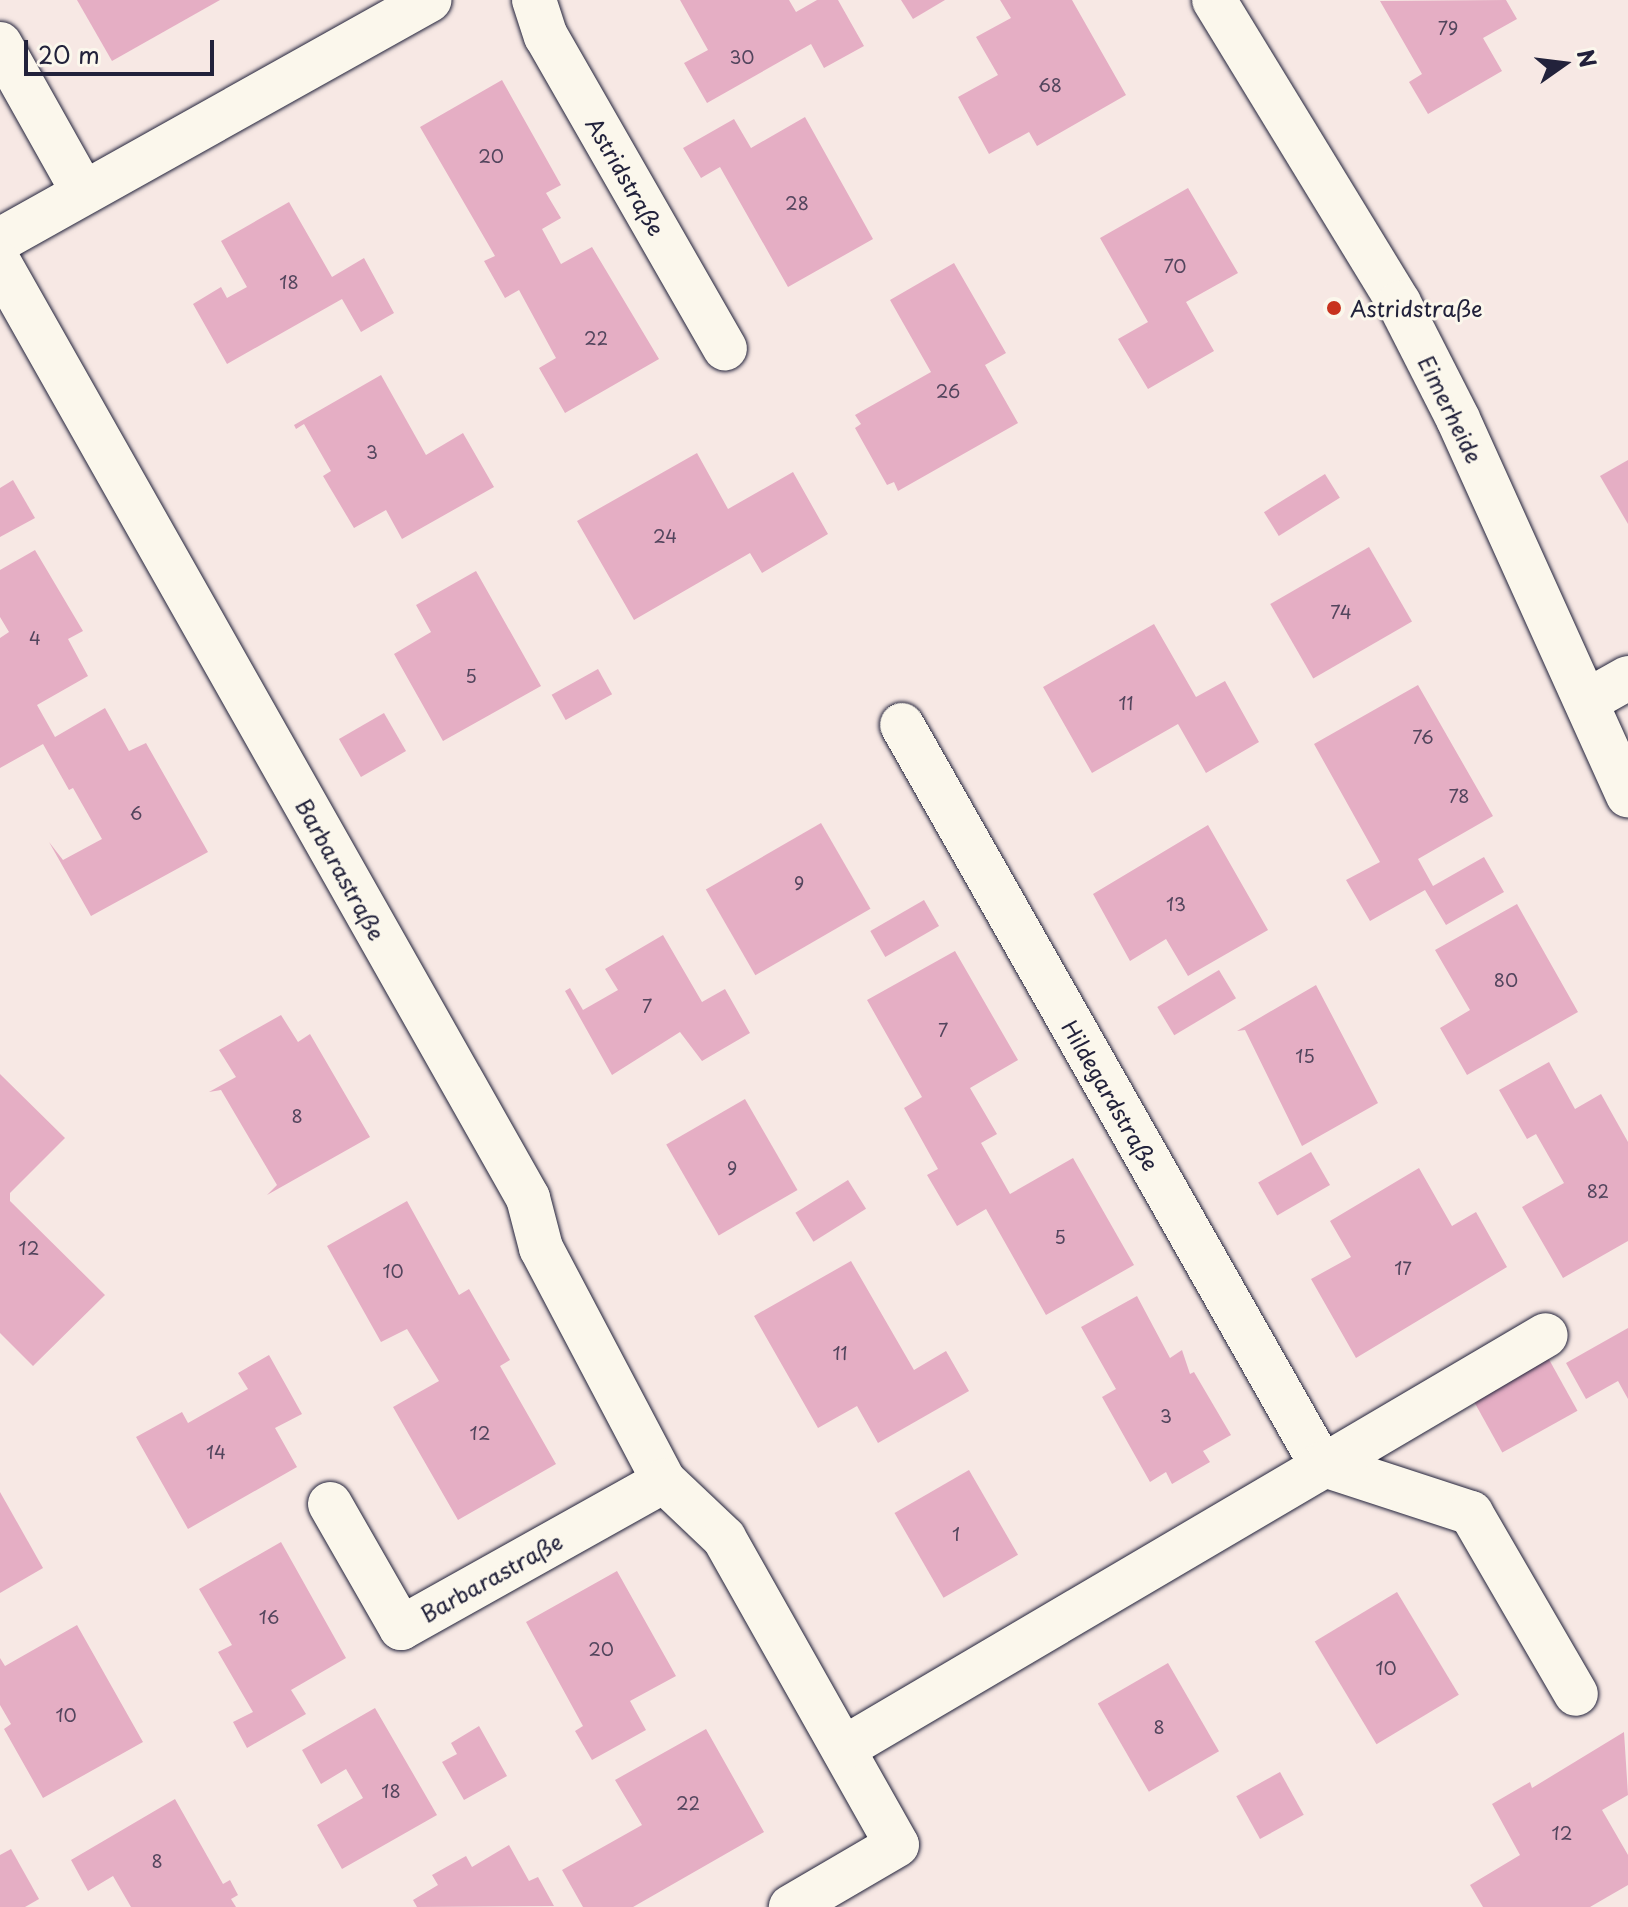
<!DOCTYPE html>
<html>
<head>
<meta charset="utf-8">
<style>
  body { margin:0 }
  #map { position:relative; width:1628px; height:1907px; overflow:hidden; background:#f7e8e4; font-family:"Playpen Sans",sans-serif }
  div>[style] { position:absolute }
  [style*='--x'] { left:calc(var(--x)*1px); top:calc(var(--y)*1px); width:calc(var(--w)*1px); rotate:calc(var(--a)*1deg) }
  .building>* { inset:0; background:#e5aec4; transform-origin:0 0 }
  .roads { filter:drop-shadow(0 0 2px #22223b) drop-shadow(0 0 2px #22223b) }
  .minor>* { height:44px; margin:-22px; padding:0 22px; transform-origin:22px; border-radius:22px; background:#fbf7ec }
  .dots>* { width:22px; height:22px; translate:-50% -50%; box-sizing:border-box; border:4px solid #fbf7ec; border-radius:50% }
  span { translate:-50% -50%; white-space:nowrap; text-align:center; line-height:1.15; -webkit-text-stroke:6px #fbf7ec; paint-order:stroke }
  .number-label { font-size:18px; color:#53455d }
  .number-label span { -webkit-text-stroke-width:0 }
  .street-label { font-size:22px; color:#22223b }
  .poi-label { font-size:22px; color:#22223b }
  .left { translate:0 -50%; text-align:left }
  .north { position:absolute; left:1524px; top:24px; width:80px; height:80px; -webkit-text-stroke:6px #fbf7ec; paint-order:stroke; rotate:76deg; font-size:22px; font-weight:700; line-height:32px; text-align:center; color:#22223b }
  .north::after { content:''; display:block; margin:auto; width:28px; height:36px; background:#22223b; clip-path:polygon(50% 0,100% 100%,50% 72%,0 100%) }
  .scale { position:absolute; left:24px; top:40px; width:190px; height:36px; box-sizing:border-box; border:4px solid #22223b; border-top:0; padding-left:10px; font-size:24px; line-height:28px; white-space:nowrap; color:#22223b; -webkit-text-stroke:6px #fbf7ec; paint-order:stroke }
</style>
</head>
<body>
<div id="map">
  <div class="building">
    <i style="clip-path:polygon(77px 0,220px 0,112px 61px)"></i>
    <i style="clip-path:polygon(680px 0,789px 0,796px 12px,817px 0,838px 0,864px 46px,824px 68px,811px 44px,707px 103px,684px 63px,708px 50px)"></i>
    <i style="clip-path:polygon(901px 0,945px 0,913px 19px)"></i>
    <i style="clip-path:polygon(1000px 0,1072px 0,1126px 95px,1037px 146px,1029px 132px,989px 154px,958px 97px,998px 75px,976px 37px,1011px 18px)"></i>
    <i style="clip-path:polygon(1506px 0,1517px 19px,1483px 38px,1502px 71px,1428px 114px,1409px 82px,1422px 74px,1380px 1px)"></i>
    <i style="clip-path:polygon(502px 80px,561px 185px,546px 193px,561px 218px,542px 229px,561px 264px,592px 247px,659px 359px,565px 413px,539px 368px,556px 358px,519px 290px,505px 298px,484px 261px,495px 256px,420px 127px)"></i>
    <i style="clip-path:polygon(805px 117px,873px 239px,788px 287px,720px 167px,701px 178px,683px 148px,734px 119px,751px 148px)"></i>
    <i style="clip-path:polygon(1188px 188px,1238px 273px,1186px 302px,1214px 351px,1148px 389px,1118px 339px,1148px 322px,1100px 238px)"></i>
    <i style="clip-path:polygon(289px 202px,332px 277px,364px 258px,394px 313px,361px 332px,342px 299px,227px 364px,193px 304px,221px 287px,227px 298px,247px 287px,221px 241px)"></i>
    <i style="clip-path:polygon(954px 263px,1006px 353px,985px 365px,1018px 423px,898px 491px,894px 482px,887px 485px,855px 428px,861px 424px,855px 415px,931px 372px,890px 300px)"></i>
    <i style="clip-path:polygon(381px 375px,426px 455px,463px 433px,494px 487px,402px 539px,386px 510px,354px 528px,323px 476px,331px 471px,304px 424px,296px 429px,294px 425px)"></i>
    <i style="clip-path:polygon(697px 453px,728px 509px,793px 472px,828px 534px,762px 573px,750px 553px,634px 620px,577px 521px)"></i>
    <i style="clip-path:polygon(1628px 460px,1628px 524px,1600px 476px)"></i>
    <i style="left:1325px;top:474px;width:28px;height:72px;rotate:58deg"></i>
    <i style="clip-path:polygon(13px 480px,35px 518px,0 537px,0 488px)"></i>
    <i style="left:1369px;top:547px;width:86px;height:114px;rotate:60deg"></i>
    <i style="clip-path:polygon(35px 550px,83px 631px,68px 639px,88px 676px,37px 705px,55px 737px,105px 708px,129px 751px,146px 743px,208px 852px,91px 916px,49px 842px,63px 860px,102px 839px,73px 788px,69px 790px,43px 744px,0 768px,0 638px,9px 632px,0 617px,0 570px)"></i>
    <i style="clip-path:polygon(476px 571px,541px 686px,443px 741px,394px 654px,431px 632px,416px 605px)"></i>
    <i style="clip-path:polygon(1154px 624px,1196px 697px,1225px 681px,1259px 742px,1206px 773px,1178px 724px,1092px 773px,1043px 687px)"></i>
    <i style="left:598px;top:669px;width:29px;height:53px;rotate:61deg"></i>
    <i style="clip-path:polygon(1418px 685px,1493px 816px,1418px 859px,1433px 886px,1484px 857px,1504px 892px,1446px 925px,1425px 890px,1370px 921px,1346px 880px,1380px 862px,1314px 744px)"></i>
    <i style="left:384px;top:713px;width:44px;height:52px;rotate:60deg"></i>
    <i style="left:821px;top:823px;width:99px;height:133px;rotate:60deg"></i>
    <i style="clip-path:polygon(1208px 825px,1268px 930px,1188px 976px,1166px 939px,1130px 961px,1093px 894px)"></i>
    <i style="left:924px;top:900px;width:30px;height:62px;rotate:60deg"></i>
    <i style="clip-path:polygon(1517px 904px,1578px 1012px,1467px 1075px,1440px 1028px,1470px 1010px,1435px 950px)"></i>
    <i style="clip-path:polygon(663px 935px,702px 1002px,725px 989px,750px 1033px,702px 1061px,680px 1032px,612px 1075px,565px 991px,570px 988px,583px 1010px,618px 990px,605px 969px)"></i>
    <i style="clip-path:polygon(955px 951px,1018px 1060px,970px 1088px,997px 1134px,981px 1143px,1010px 1194px,1073px 1158px,1134px 1265px,1046px 1315px,986px 1209px,957px 1226px,927px 1175px,938px 1169px,904px 1108px,922px 1097px,867px 1000px)"></i>
    <i style="left:1219px;top:970px;width:33px;height:72px;rotate:59deg"></i>
    <i style="clip-path:polygon(1316px 985px,1378px 1103px,1302px 1146px,1245px 1030px,1237px 1031px)"></i>
    <i style="clip-path:polygon(281px 1015px,298px 1042px,310px 1034px,370px 1137px,267px 1195px,277px 1185px,221px 1090px,209px 1092px,236px 1077px,219px 1050px)"></i>
    <i style="clip-path:polygon(1549px 1062px,1575px 1109px,1601px 1094px,1628px 1142px,1628px 1241px,1563px 1278px,1522px 1207px,1564px 1183px,1536px 1134px,1527px 1139px,1499px 1090px)"></i>
    <i style="clip-path:polygon(0 1074px,65px 1138px,10px 1193px,10px 1201px,105px 1295px,33px 1366px,0 1333px)"></i>
    <i style="left:745px;top:1099px;width:105px;height:91px;rotate:60deg"></i>
    <i style="left:1311px;top:1152px;width:38px;height:61px;rotate:60deg"></i>
    <i style="clip-path:polygon(1419px 1168px,1452px 1226px,1476px 1212px,1507px 1267px,1356px 1358px,1311px 1279px,1351px 1257px,1330px 1221px)"></i>
    <i style="left:848px;top:1180px;width:34px;height:62px;rotate:58deg"></i>
    <i style="clip-path:polygon(407px 1201px,459px 1295px,469px 1289px,492px 1329px,510px 1360px,500px 1366px,556px 1464px,458px 1520px,393px 1407px,439px 1381px,407px 1329px,381px 1342px,327px 1246px)"></i>
    <i style="clip-path:polygon(851px 1261px,914px 1370px,946px 1351px,969px 1391px,878px 1443px,857px 1406px,818px 1428px,754px 1316px)"></i>
    <i style="clip-path:polygon(1137px 1296px,1170px 1358px,1182px 1350px,1190px 1374px,1194px 1372px,1231px 1435px,1203px 1451px,1210px 1462px,1172px 1484px,1166px 1472px,1150px 1482px,1102px 1397px,1116px 1389px,1081px 1327px)"></i>
    <i style="clip-path:polygon(1628px 1328px,1628px 1399px,1618px 1381px,1586px 1399px,1566px 1363px)"></i>
    <i style="left:1546px;top:1354px;width:65px;height:86px;rotate:61deg"></i>
    <i style="clip-path:polygon(269px 1355px,302px 1414px,275px 1428px,297px 1467px,188px 1529px,136px 1437px,182px 1412px,188px 1423px,248px 1389px,238px 1373px)"></i>
    <i style="left:969px;top:1470px;width:98px;height:86px;rotate:60deg"></i>
    <i style="clip-path:polygon(0 1492px,43px 1568px,0 1593px)"></i>
    <i style="clip-path:polygon(281px 1542px,346px 1658px,291px 1690px,306px 1714px,247px 1748px,233px 1722px,253px 1712px,218px 1652px,232px 1645px,199px 1589px)"></i>
    <i style="clip-path:polygon(617px 1571px,676px 1676px,630px 1701px,646px 1730px,592px 1760px,575px 1731px,583px 1726px,526px 1622px)"></i>
    <i style="left:1397px;top:1592px;width:120px;height:96px;rotate:59deg"></i>
    <i style="clip-path:polygon(77px 1625px,143px 1742px,43px 1798px,4px 1729px,11px 1724px,0 1705px,0 1658px,5px 1666px)"></i>
    <i style="left:1168px;top:1663px;width:102px;height:81px;rotate:60deg"></i>
    <i style="clip-path:polygon(375px 1708px,437px 1815px,342px 1869px,317px 1825px,363px 1798px,346px 1769px,321px 1784px,302px 1750px)"></i>
    <i style="clip-path:polygon(479px 1726px,507px 1776px,464px 1800px,442px 1762px,457px 1754px,451px 1743px)"></i>
    <i style="clip-path:polygon(706px 1729px,764px 1832px,633px 1907px,583px 1907px,562px 1870px,642px 1825px,615px 1780px)"></i>
    <i style="clip-path:polygon(1624px 1732px,1628px 1795px,1602px 1810px,1628px 1855px,1628px 1885px,1590px 1907px,1483px 1907px,1470px 1885px,1520px 1855px,1492px 1804px,1530px 1782px,1532px 1788px)"></i>
    <i style="left:1280px;top:1772px;width:49px;height:50px;rotate:61deg"></i>
    <i style="clip-path:polygon(175px 1799px,223px 1884px,230px 1880px,238px 1895px,231px 1899px,236px 1907px,131px 1907px,113px 1876px,88px 1891px,71px 1860px)"></i>
    <i style="clip-path:polygon(509px 1845px,529px 1881px,538px 1877px,554px 1906px,417px 1907px,413px 1900px,438px 1885px,432px 1875px,466px 1856px,472px 1867px)"></i>
    <i style="clip-path:polygon(11px 1849px,39px 1899px,25px 1907px,0 1907px,0 1855px)"></i>
  </div>
  <div class="roads">
    <div class="minor">
      <i style="--x:534;--y:0;--w:38;--a:72"></i>
      <i style="--x:546;--y:36;--w:360;--a:60.2"></i>
      <i style="--x:1214;--y:0;--w:355;--a:58.6"></i>
      <i style="--x:1399;--y:303;--w:130;--a:63"></i>
      <i style="--x:1458;--y:419;--w:413;--a:65.7"></i>
      <i style="--x:0;--y:44;--w:170;--a:60.7"></i>
      <i style="--x:0;--y:240;--w:492;--a:-29.2"></i>
      <i style="--x:0;--y:264;--w:1073;--a:60.52"></i>
      <i style="--x:528;--y:1198;--w:52;--a:75.4"></i>
      <i style="--x:541;--y:1248;--w:263;--a:62.2"></i>
      <i style="--x:664;--y:1481;--w:83;--a:43.5"></i>
      <i style="--x:724;--y:1538;--w:352;--a:60.6"></i>
      <i style="--x:897;--y:1845;--w:123;--a:149.7"></i>
      <i style="--x:1587;--y:701;--w:47;--a:-29.3"></i>
      <i style="--x:902;--y:725;--w:850;--a:60.45"></i>
      <i style="--x:1321;--y:1464;--w:158;--a:18.1"></i>
      <i style="--x:1471;--y:1513;--w:209;--a:59.9"></i>
      <i style="--x:330;--y:1504;--w:143;--a:60.2"></i>
      <i style="--x:401;--y:1628;--w:301;--a:-29.2"></i>
      <i style="--x:844;--y:1748;--w:814;--a:-30.47"></i>
    </div>
  </div>
  <div class="dots">
    <i style="left:1334px;top:308px;background:#c8321e"></i>
  </div>
  <div class="number-label">
    <span style="left:1448px;top:28px">79</span>
    <span style="left:742px;top:57px">30</span>
    <span style="left:1050px;top:85px">68</span>
    <span style="left:491px;top:156px">20</span>
    <span style="left:797px;top:203px">28</span>
    <span style="left:1175px;top:266px">70</span>
    <span style="left:289px;top:282px">18</span>
    <span style="left:596px;top:338px">22</span>
    <span style="left:948px;top:391px">26</span>
    <span style="left:372px;top:452px">3</span>
    <span style="left:665px;top:536px">24</span>
    <span style="left:1341px;top:612px">74</span>
    <span style="left:35px;top:638px">4</span>
    <span style="left:471px;top:676px">5</span>
    <span style="left:1126px;top:703px">11</span>
    <span style="left:1423px;top:737px">76</span>
    <span style="left:1459px;top:796px">78</span>
    <span style="left:136px;top:813px">6</span>
    <span style="left:799px;top:883px">9</span>
    <span style="left:1176px;top:904px">13</span>
    <span style="left:1506px;top:980px">80</span>
    <span style="left:647px;top:1006px">7</span>
    <span style="left:943px;top:1030px">7</span>
    <span style="left:1305px;top:1056px">15</span>
    <span style="left:297px;top:1116px">8</span>
    <span style="left:732px;top:1168px">9</span>
    <span style="left:1598px;top:1191px">82</span>
    <span style="left:1060px;top:1237px">5</span>
    <span style="left:29px;top:1248px">12</span>
    <span style="left:1403px;top:1268px">17</span>
    <span style="left:393px;top:1271px">10</span>
    <span style="left:840px;top:1353px">11</span>
    <span style="left:1166px;top:1416px">3</span>
    <span style="left:480px;top:1433px">12</span>
    <span style="left:216px;top:1452px">14</span>
    <span style="left:956px;top:1534px">1</span>
    <span style="left:269px;top:1617px">16</span>
    <span style="left:601px;top:1649px">20</span>
    <span style="left:1386px;top:1668px">10</span>
    <span style="left:66px;top:1715px">10</span>
    <span style="left:1159px;top:1727px">8</span>
    <span style="left:391px;top:1791px">18</span>
    <span style="left:688px;top:1803px">22</span>
    <span style="left:1562px;top:1833px">12</span>
    <span style="left:157px;top:1861px">8</span>
  </div>
  <div class="street-label">
    <span style="left:626px;top:176px;rotate:60deg">Astridstraße</span>
    <span style="left:1451px;top:409px;rotate:64deg">Eimerheide</span>
    <span style="left:341px;top:869px;rotate:61deg">Barbarastraße</span>
    <span style="left:1111px;top:1095px;rotate:60deg">Hildegardstraße</span>
    <span style="left:491px;top:1577px;rotate:-29deg">Barbarastraße</span>
  </div>
  <div class="poi-label">
    <span class="left" style="left:1350px;top:308px">Astridstraße</span>
  </div>
  <div class="north">N</div>
  <div class="scale">20 m</div>
</div>
</body>
</html>
